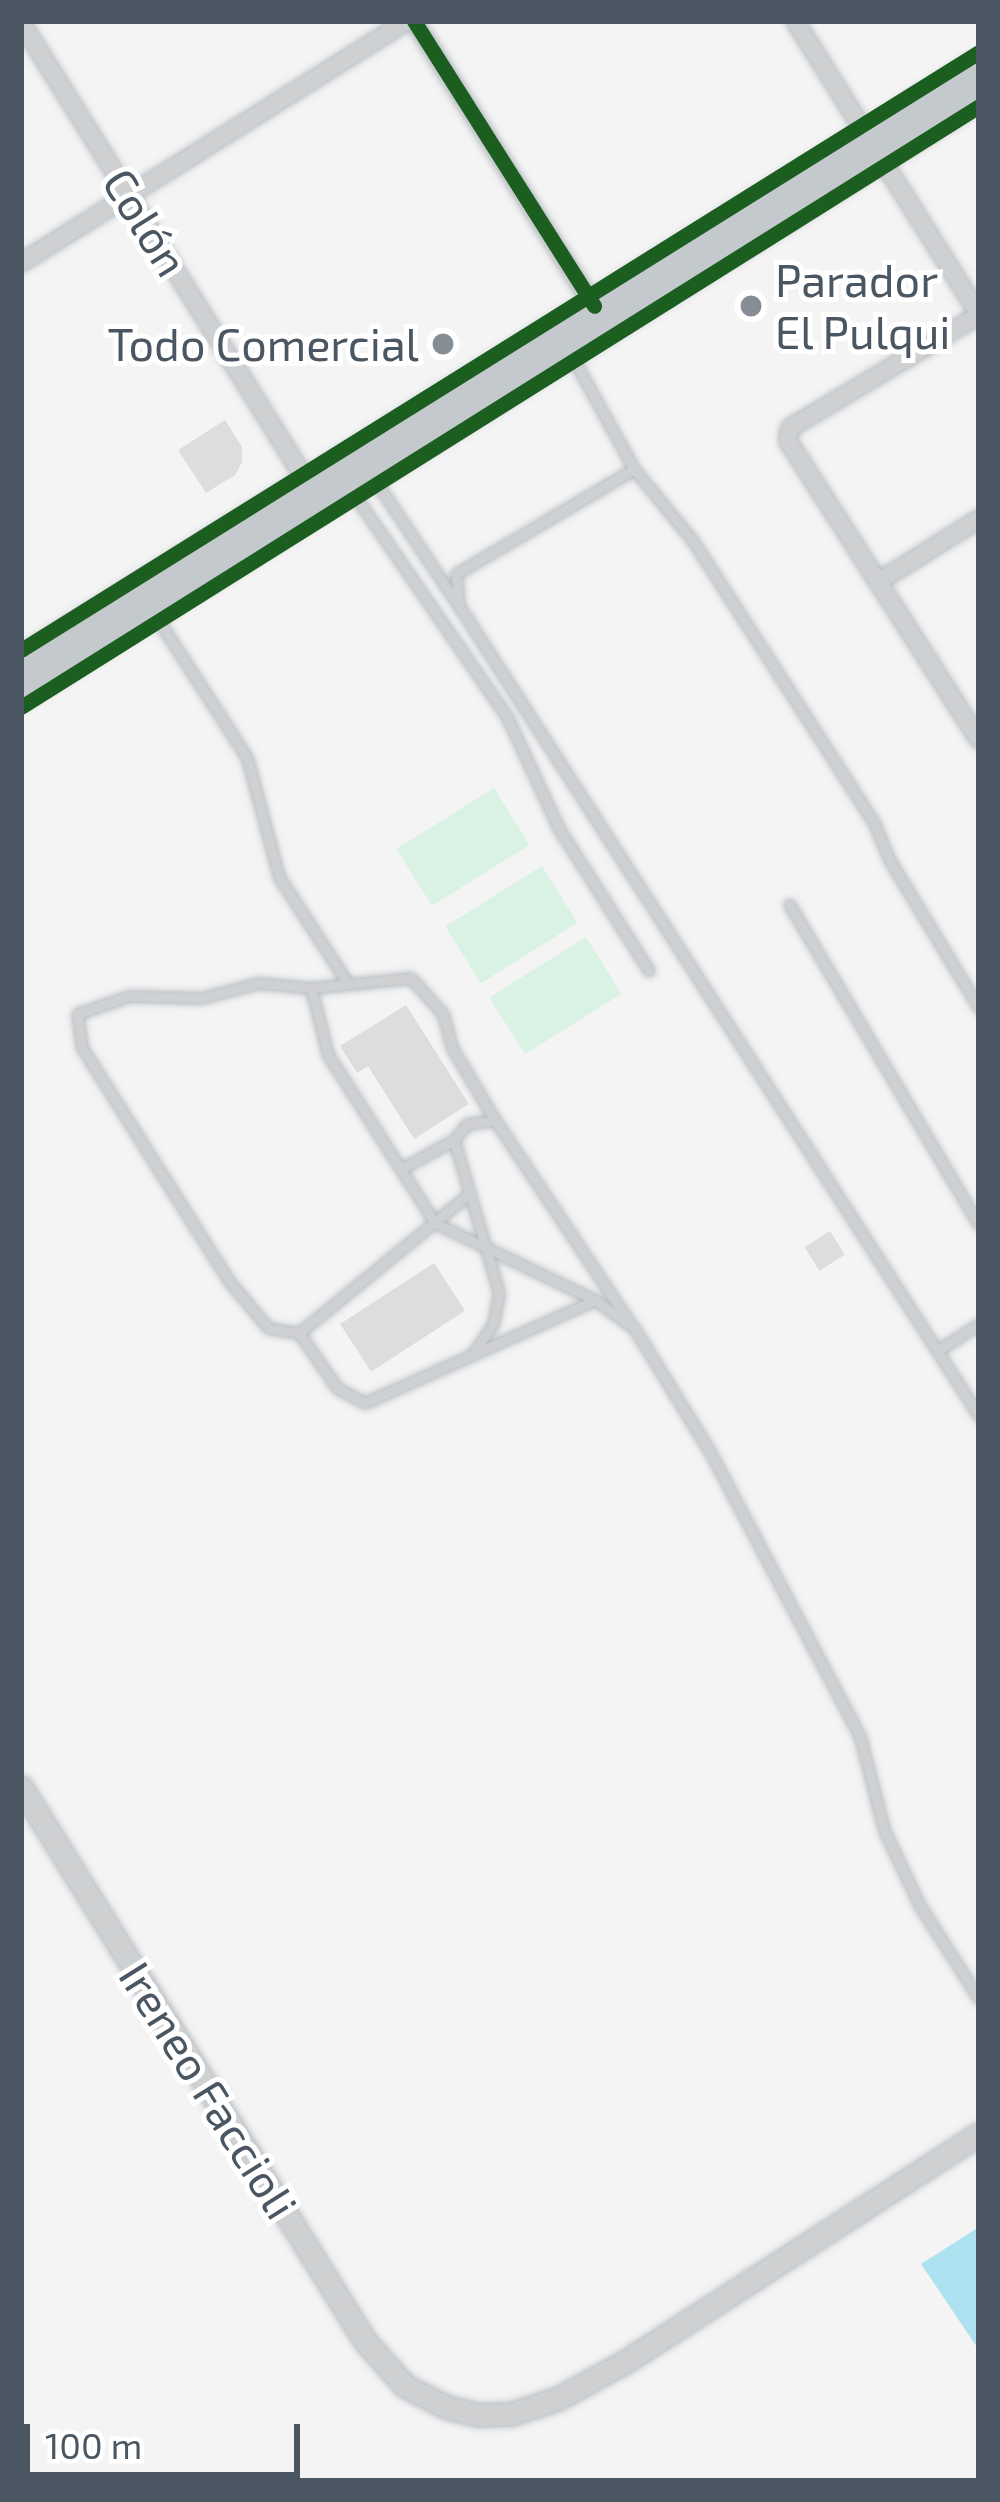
<!DOCTYPE html>
<html>
<head>
<meta charset="utf-8">
<style>
  body { margin:0 }
  #map { position:relative; width:1000px; height:2502px; overflow:hidden; background:#f4f4f4; font-family:"Exo 2",sans-serif }
  div>[style] { position:absolute }
  [style*='--x'] { left:calc(var(--x)*1px); top:calc(var(--y)*1px); width:calc(var(--w)*1px); rotate:calc(var(--a)*1deg) }
  .green>* { inset:0; background:#d9f2e3; transform-origin:0 0 }
  .water>* { inset:0; background:#aee2f0 }
  .building>* { inset:0; background:#ddddde; transform-origin:0 0 }
  .roads { filter:drop-shadow(0 0 3px #b9bec3) drop-shadow(0 0 3px #b9bec3) }
  .service>* { height:9px; margin:-4.5px; padding:0 4.5px; transform-origin:4.5px; border-radius:4.5px; background:#ced0d2 }
  .minor>* { height:16px; margin:-8px; padding:0 8px; transform-origin:8px; border-radius:8px; background:#ced0d2 }
  .tertiary>* { height:21px; margin:-10.5px; padding:0 10.5px; transform-origin:10.5px; border-radius:10.5px; background:#ced0d2 }
  .trunk>* { height:27px; margin:-13.5px; padding:0 13.5px; transform-origin:13.5px; border-radius:13.5px; background:#c4c9cd }
  .cycleway>* { height:15px; margin:-7.5px; padding:0 7.5px; transform-origin:7.5px; border-radius:7.5px; background:#1b5e20 }
  .dots>* { width:33px; height:33px; translate:-50% -50%; box-sizing:border-box; border:6px solid #fff; border-radius:50% }
  span { translate:-50% -50%; white-space:nowrap; text-align:center; line-height:1.15; -webkit-text-stroke:10px #fff; paint-order:stroke }
  .street-label { font-size:45px; color:#4a5661 }
  .poi-label { font-size:45px; color:#4a5661 }
  .left { translate:0 -50%; text-align:left }
  .right { translate:-100% -50%; text-align:right }
  .frame { position:absolute; inset:0; border:24px solid #4a5661; pointer-events:none }
  .scale { position:absolute; left:24px; top:2424px; width:276px; height:54px; box-sizing:border-box; border:6px solid #4a5661; border-top:0; padding-left:15px; font-size:36px; line-height:42px; white-space:nowrap; color:#4a5661; -webkit-text-stroke:9px #fff; paint-order:stroke }
</style>
</head>
<body>
<div id="map">
  <div class="green">
    <i style="left:494px;top:788px;width:67px;height:115px;rotate:58deg"></i>
    <i style="left:542px;top:866px;width:67px;height:114px;rotate:58deg"></i>
    <i style="left:586px;top:937px;width:67px;height:114px;rotate:58deg"></i>
  </div>
  <div class="water">
    <i style="clip-path:polygon(979px 2227px,979px 2350px,921px 2264px)"></i>
  </div>
  <div class="building">
    <i style="clip-path:polygon(225px 420px,242px 447px,242px 462px,235px 475px,206px 493px,178px 450px)"></i>
    <i style="clip-path:polygon(406px 1005px,469px 1104px,414px 1139px,368px 1066px,357px 1073px,340px 1046px)"></i>
    <i style="left:830px;top:1231px;width:28px;height:30px;rotate:58deg"></i>
    <i style="left:434px;top:1263px;width:57px;height:112px;rotate:57deg"></i>
  </div>
  <div class="roads">
    <div class="service">
      <i style="--x:570;--y:353;--w:132;--a:61.1"></i>
      <i style="--x:372;--y:476;--w:151;--a:56.3"></i>
      <i style="--x:353;--y:493;--w:272;--a:55.5"></i>
      <i style="--x:507;--y:717;--w:123;--a:65.1"></i>
      <i style="--x:559;--y:829;--w:168;--a:57.6"></i>
      <i style="--x:155;--y:615;--w:170;--a:57.2"></i>
      <i style="--x:247;--y:758;--w:123;--a:74.9"></i>
      <i style="--x:279;--y:877;--w:127;--a:57.2"></i>
      <i style="--x:789;--y:904;--w:373;--a:59.4"></i>
      <i style="--x:311;--y:988;--w:100;--a:-5.7"></i>
      <i style="--x:411;--y:978;--w:48;--a:48.4"></i>
      <i style="--x:443;--y:1014;--w:35;--a:75"></i>
      <i style="--x:452;--y:1048;--w:84;--a:59.2"></i>
      <i style="--x:979;--y:1008;--w:172;--a:-121.2"></i>
      <i style="--x:890;--y:861;--w:41;--a:-112.8"></i>
      <i style="--x:874;--y:823;--w:335;--a:-122.7"></i>
      <i style="--x:693;--y:541;--w:93;--a:-129.3"></i>
      <i style="--x:634;--y:469;--w:207;--a:149.5"></i>
      <i style="--x:456;--y:574;--w:32;--a:85"></i>
      <i style="--x:459;--y:606;--w:963;--a:57.3"></i>
      <i style="--x:401;--y:1169;--w:60;--a:-28.7"></i>
      <i style="--x:595;--y:1300;--w:252;--a:155.9"></i>
      <i style="--x:365;--y:1403;--w:32;--a:-152"></i>
      <i style="--x:337;--y:1388;--w:67;--a:-124.6"></i>
      <i style="--x:299;--y:1333;--w:31;--a:-171"></i>
      <i style="--x:268;--y:1328;--w:61;--a:-129.7"></i>
      <i style="--x:229;--y:1281;--w:275;--a:-122.2"></i>
      <i style="--x:82;--y:1048;--w:34;--a:-98"></i>
      <i style="--x:77;--y:1014;--w:55;--a:-19.1"></i>
      <i style="--x:129;--y:996;--w:72;--a:1.6"></i>
      <i style="--x:201;--y:998;--w:59;--a:-14.7"></i>
      <i style="--x:258;--y:983;--w:53;--a:5.4"></i>
      <i style="--x:311;--y:988;--w:69;--a:75.8"></i>
      <i style="--x:328;--y:1055;--w:199;--a:57.5"></i>
      <i style="--x:435;--y:1223;--w:178;--a:25.7"></i>
      <i style="--x:595;--y:1300;--w:48;--a:35.7"></i>
      <i style="--x:634;--y:1328;--w:145;--a:58.5"></i>
      <i style="--x:710;--y:1452;--w:322;--a:62.2"></i>
      <i style="--x:860;--y:1737;--w:96;--a:75.5"></i>
      <i style="--x:884;--y:1830;--w:84;--a:64.7"></i>
      <i style="--x:920;--y:1906;--w:110;--a:57.6"></i>
      <i style="--x:299;--y:1333;--w:220;--a:-39.3"></i>
      <i style="--x:937;--y:1351;--w:50;--a:-32.7"></i>
      <i style="--x:471;--y:1356;--w:39;--a:-55"></i>
      <i style="--x:493;--y:1324;--w:32;--a:-79"></i>
      <i style="--x:499;--y:1293;--w:159;--a:-106.4"></i>
      <i style="--x:454;--y:1140;--w:21;--a:-51"></i>
      <i style="--x:467;--y:1124;--w:28;--a:-8"></i>
      <i style="--x:495;--y:1120;--w:242;--a:56.4"></i>
    </div>
    <div class="minor">
      <i style="--x:414;--y:21;--w:342;--a:57.8"></i>
      <i style="--x:795;--y:21;--w:346;--a:57.9"></i>
      <i style="--x:21;--y:22;--w:544;--a:58.15"></i>
      <i style="--x:21;--y:263;--w:456;--a:-32.1"></i>
      <i style="--x:979;--y:315;--w:220;--a:149.1"></i>
      <i style="--x:790;--y:428;--w:13;--a:99"></i>
      <i style="--x:788;--y:441;--w:355;--a:57.4"></i>
      <i style="--x:878;--y:582;--w:119;--a:-32"></i>
    </div>
    <div class="tertiary">
      <i style="--x:21;--y:1787;--w:652;--a:58.16"></i>
      <i style="--x:365;--y:2341;--w:60;--a:48.4"></i>
      <i style="--x:405;--y:2386;--w:46;--a:27.1"></i>
      <i style="--x:446;--y:2407;--w:33;--a:14"></i>
      <i style="--x:478;--y:2415;--w:33;--a:-2"></i>
      <i style="--x:511;--y:2414;--w:48;--a:-18.1"></i>
      <i style="--x:557;--y:2399;--w:77;--a:-28.6"></i>
      <i style="--x:625;--y:2362;--w:421;--a:-32.8"></i>
    </div>
    <div class="trunk">
      <i style="--x:21;--y:661;--w:1128;--a:-31.89"></i>
      <i style="--x:21;--y:693;--w:1129;--a:-31.97"></i>
    </div>
  </div>
  <div class="cycleway">
    <i style="--x:414;--y:21;--w:337;--a:57.7"></i>
    <i style="--x:21;--y:650;--w:1129;--a:-31.97"></i>
    <i style="--x:21;--y:707;--w:1131;--a:-32.1"></i>
  </div>
  <div class="dots">
    <i style="left:751px;top:306px;background:#868d94"></i>
    <i style="left:443px;top:344px;background:#868d94"></i>
  </div>
  <div class="street-label">
    <span style="left:146px;top:222px;rotate:58deg">Colón</span>
    <span style="left:209px;top:2090px;rotate:58deg">Ireneo Faccioli</span>
  </div>
  <div class="poi-label">
    <span class="left" style="left:775px;top:306px">Parador<br>El Pulqui</span>
    <span class="right" style="left:419px;top:344px">Todo Comercial</span>
  </div>
  <div class="frame"></div>
  <div class="scale">100 m</div>
</div>
</body>
</html>
